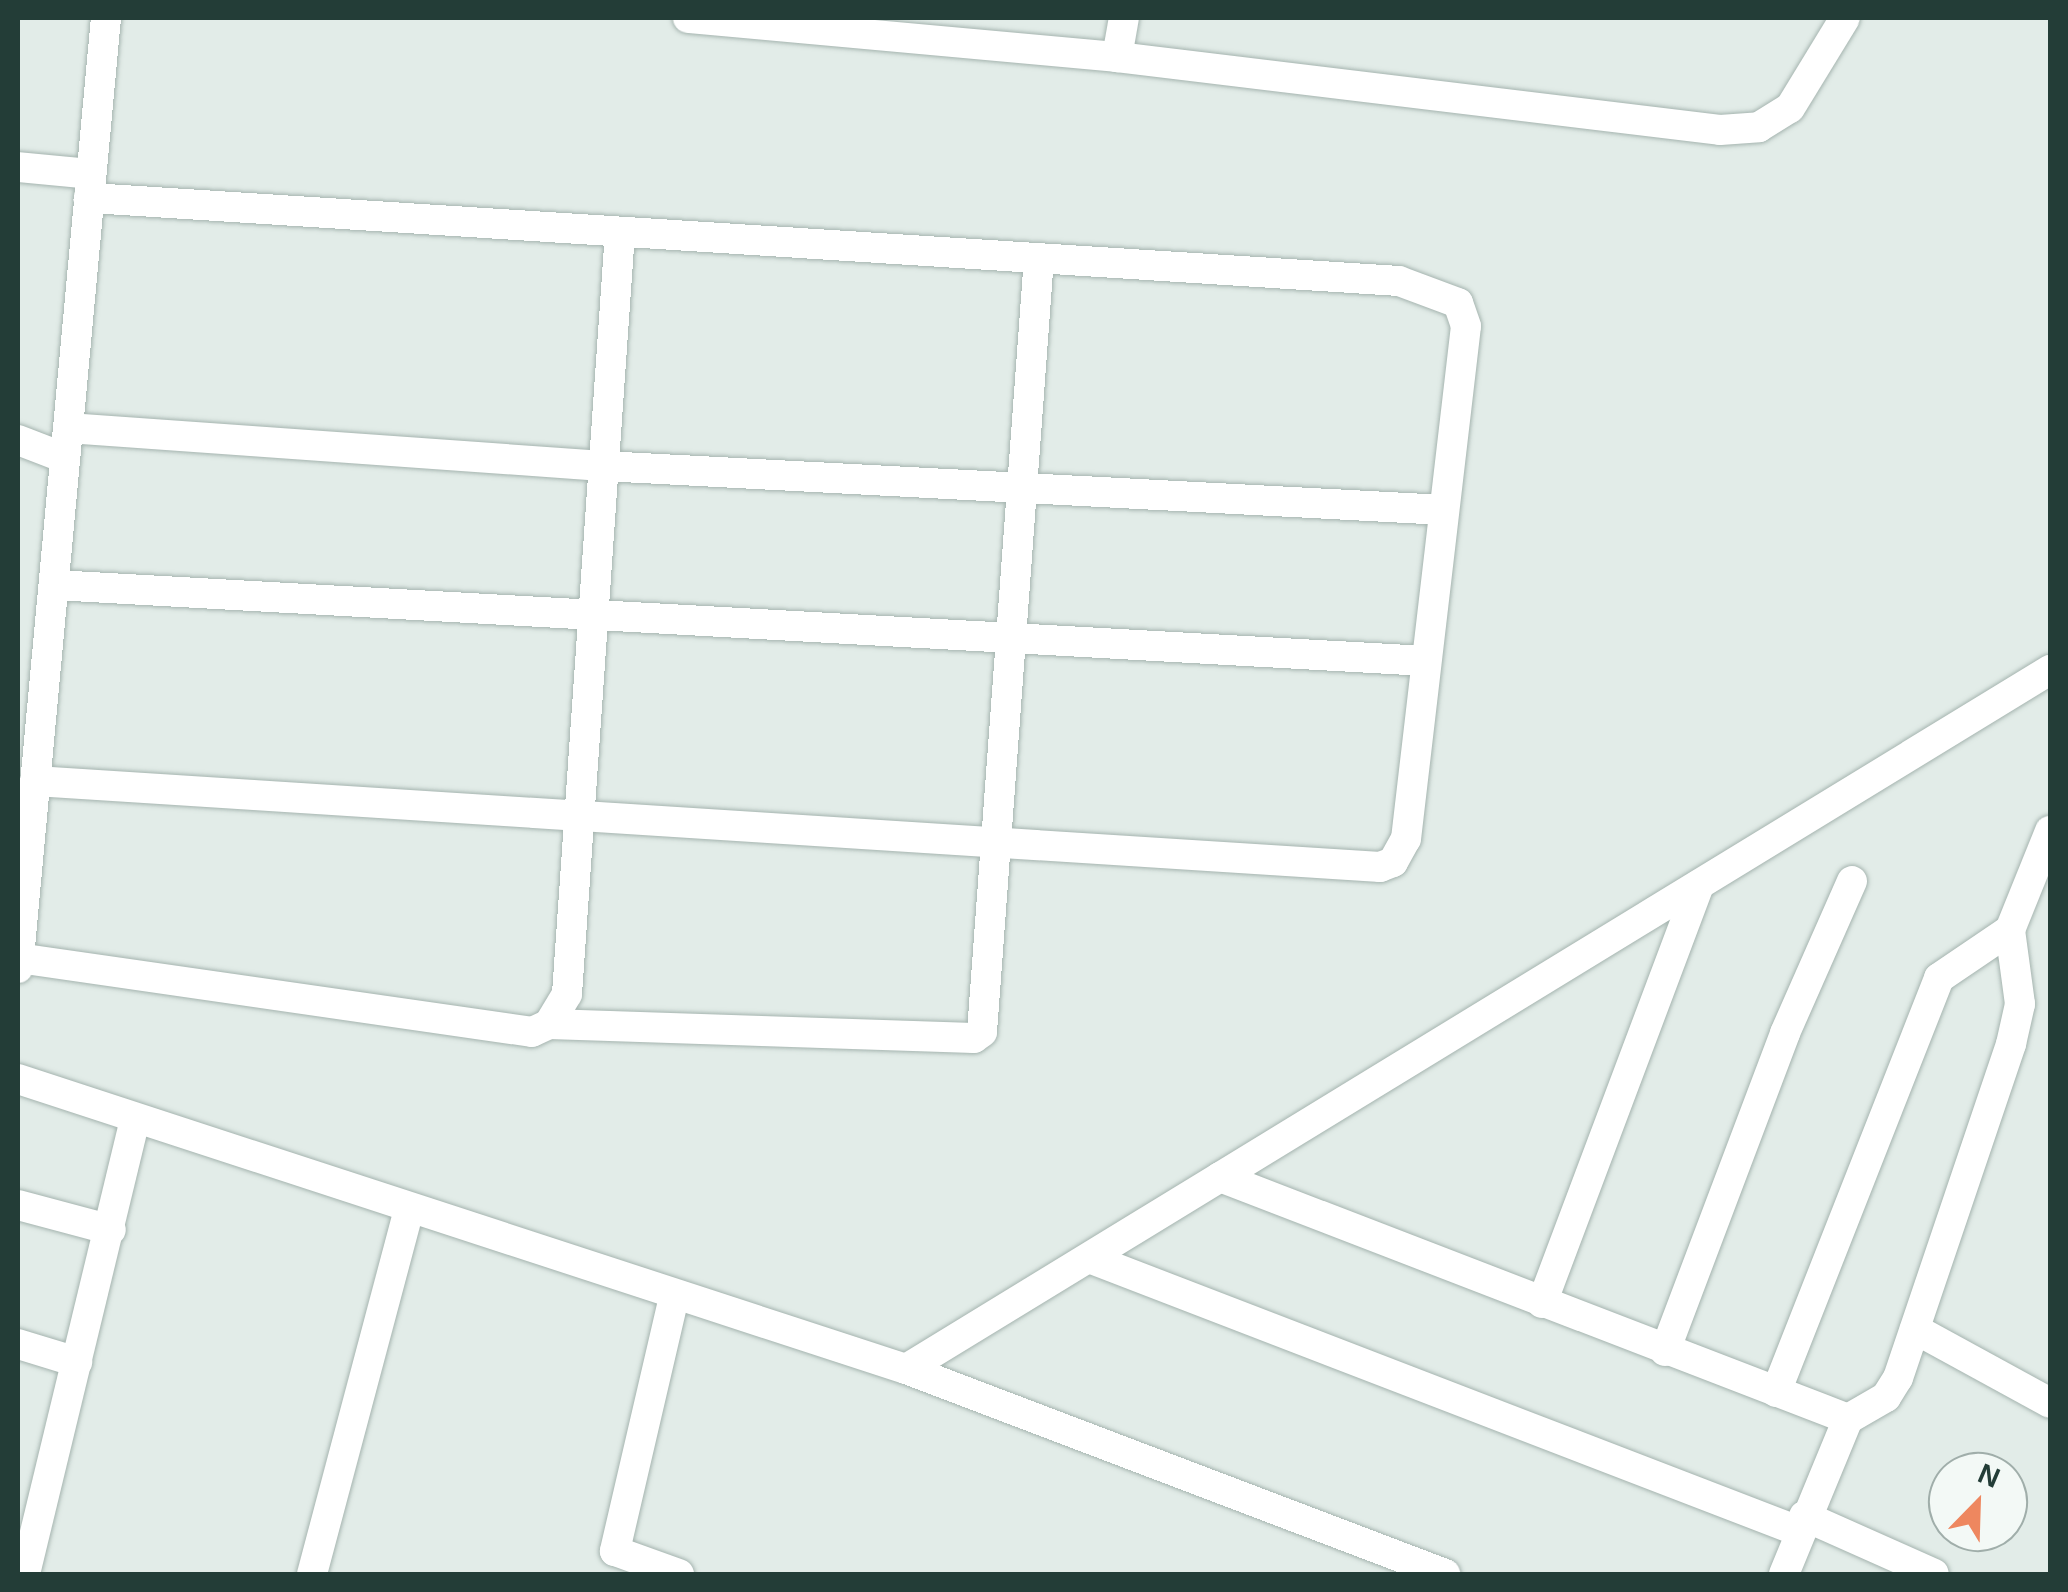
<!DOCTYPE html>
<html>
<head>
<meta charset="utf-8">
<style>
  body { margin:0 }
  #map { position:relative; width:2068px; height:1592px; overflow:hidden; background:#e2ece8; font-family:Helvetica,sans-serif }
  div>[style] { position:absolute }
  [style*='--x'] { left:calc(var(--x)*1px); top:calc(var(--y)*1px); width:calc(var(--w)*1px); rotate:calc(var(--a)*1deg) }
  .roads { filter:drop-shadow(0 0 2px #a5b4af) drop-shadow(0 0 2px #a5b4af) }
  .minor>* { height:30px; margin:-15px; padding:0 15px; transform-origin:15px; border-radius:15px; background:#fff }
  span { translate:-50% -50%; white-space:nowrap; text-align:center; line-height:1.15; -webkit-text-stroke:8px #f3f9f6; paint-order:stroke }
  .frame { position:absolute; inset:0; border:20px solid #233d37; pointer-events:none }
  .north { position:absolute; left:1928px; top:1452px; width:100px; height:100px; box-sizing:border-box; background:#f3f9f6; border:2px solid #a0aeaa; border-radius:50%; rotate:23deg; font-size:28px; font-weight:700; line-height:40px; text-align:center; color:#233d37 }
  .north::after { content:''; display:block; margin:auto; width:35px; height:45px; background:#ee875f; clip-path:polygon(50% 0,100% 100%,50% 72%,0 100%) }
</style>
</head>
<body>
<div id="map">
  <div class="roads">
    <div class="minor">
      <i style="--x:688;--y:18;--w:431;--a:5.2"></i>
      <i style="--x:1117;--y:57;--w:607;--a:6.9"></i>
      <i style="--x:1720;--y:130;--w:39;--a:-4"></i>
      <i style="--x:1759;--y:127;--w:36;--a:-32"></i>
      <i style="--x:1790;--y:108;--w:105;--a:-58.6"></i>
      <i style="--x:1117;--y:57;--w:40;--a:-80"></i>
      <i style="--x:18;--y:167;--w:73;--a:5.5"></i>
      <i style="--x:68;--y:428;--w:536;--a:4.06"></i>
      <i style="--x:603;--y:466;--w:842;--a:2.99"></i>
      <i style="--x:18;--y:440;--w:50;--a:21"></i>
      <i style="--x:54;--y:585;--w:1374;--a:3.17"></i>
      <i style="--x:35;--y:781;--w:1348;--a:3.66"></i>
      <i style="--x:1380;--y:867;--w:14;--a:-21"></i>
      <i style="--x:1393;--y:862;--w:26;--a:-61"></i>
      <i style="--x:1406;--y:839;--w:516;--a:-83.33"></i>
      <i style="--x:1466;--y:326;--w:24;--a:-109"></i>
      <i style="--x:1458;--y:303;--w:63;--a:-159.6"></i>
      <i style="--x:1399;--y:281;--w:1313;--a:-176.37"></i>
      <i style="--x:18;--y:958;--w:519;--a:8.19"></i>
      <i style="--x:532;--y:1032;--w:19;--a:-25"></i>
      <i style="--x:549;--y:1024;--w:35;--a:-59"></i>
      <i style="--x:567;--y:994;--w:764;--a:-86.02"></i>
      <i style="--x:18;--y:968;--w:954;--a:-84.71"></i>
      <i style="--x:549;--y:1024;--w:425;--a:1.9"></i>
      <i style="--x:974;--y:1038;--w:10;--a:-37"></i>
      <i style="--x:982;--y:1032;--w:776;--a:-85.79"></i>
      <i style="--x:18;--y:1079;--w:934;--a:18.09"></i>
      <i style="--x:906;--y:1369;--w:577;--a:20.82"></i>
      <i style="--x:1220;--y:1177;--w:673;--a:21.07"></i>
      <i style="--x:18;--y:1205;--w:96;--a:15"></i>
      <i style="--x:1089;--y:1258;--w:760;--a:21.06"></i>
      <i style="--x:674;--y:1297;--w:261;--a:103.1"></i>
      <i style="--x:615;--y:1551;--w:68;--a:19.8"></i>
      <i style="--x:1542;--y:1303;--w:447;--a:-69.4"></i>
      <i style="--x:1915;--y:1329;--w:154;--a:28.7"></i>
      <i style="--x:18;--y:1344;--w:62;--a:17"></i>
      <i style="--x:1665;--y:1351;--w:340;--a:-69.3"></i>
      <i style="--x:1785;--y:1033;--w:166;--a:-66.2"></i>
      <i style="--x:906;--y:1369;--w:1341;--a:-31.43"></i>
      <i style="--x:1776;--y:1392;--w:445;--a:-68.5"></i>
      <i style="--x:1939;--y:978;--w:86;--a:-34.1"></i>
      <i style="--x:1804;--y:1516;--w:142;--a:24"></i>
      <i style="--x:25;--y:1574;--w:467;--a:-76.4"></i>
      <i style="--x:312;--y:1574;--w:377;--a:-75.1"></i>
      <i style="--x:1784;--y:1574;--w:168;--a:-67.6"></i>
      <i style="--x:1848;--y:1419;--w:44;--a:-30.1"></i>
      <i style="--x:1886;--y:1397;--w:22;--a:-58"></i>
      <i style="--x:1898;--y:1378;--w:353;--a:-71.3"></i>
      <i style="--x:2011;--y:1044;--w:41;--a:-77.3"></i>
      <i style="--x:2020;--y:1004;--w:75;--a:-97.7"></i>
      <i style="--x:2010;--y:930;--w:107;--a:-68"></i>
    </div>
  </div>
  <div class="frame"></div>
  <div class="north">N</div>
</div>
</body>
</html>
